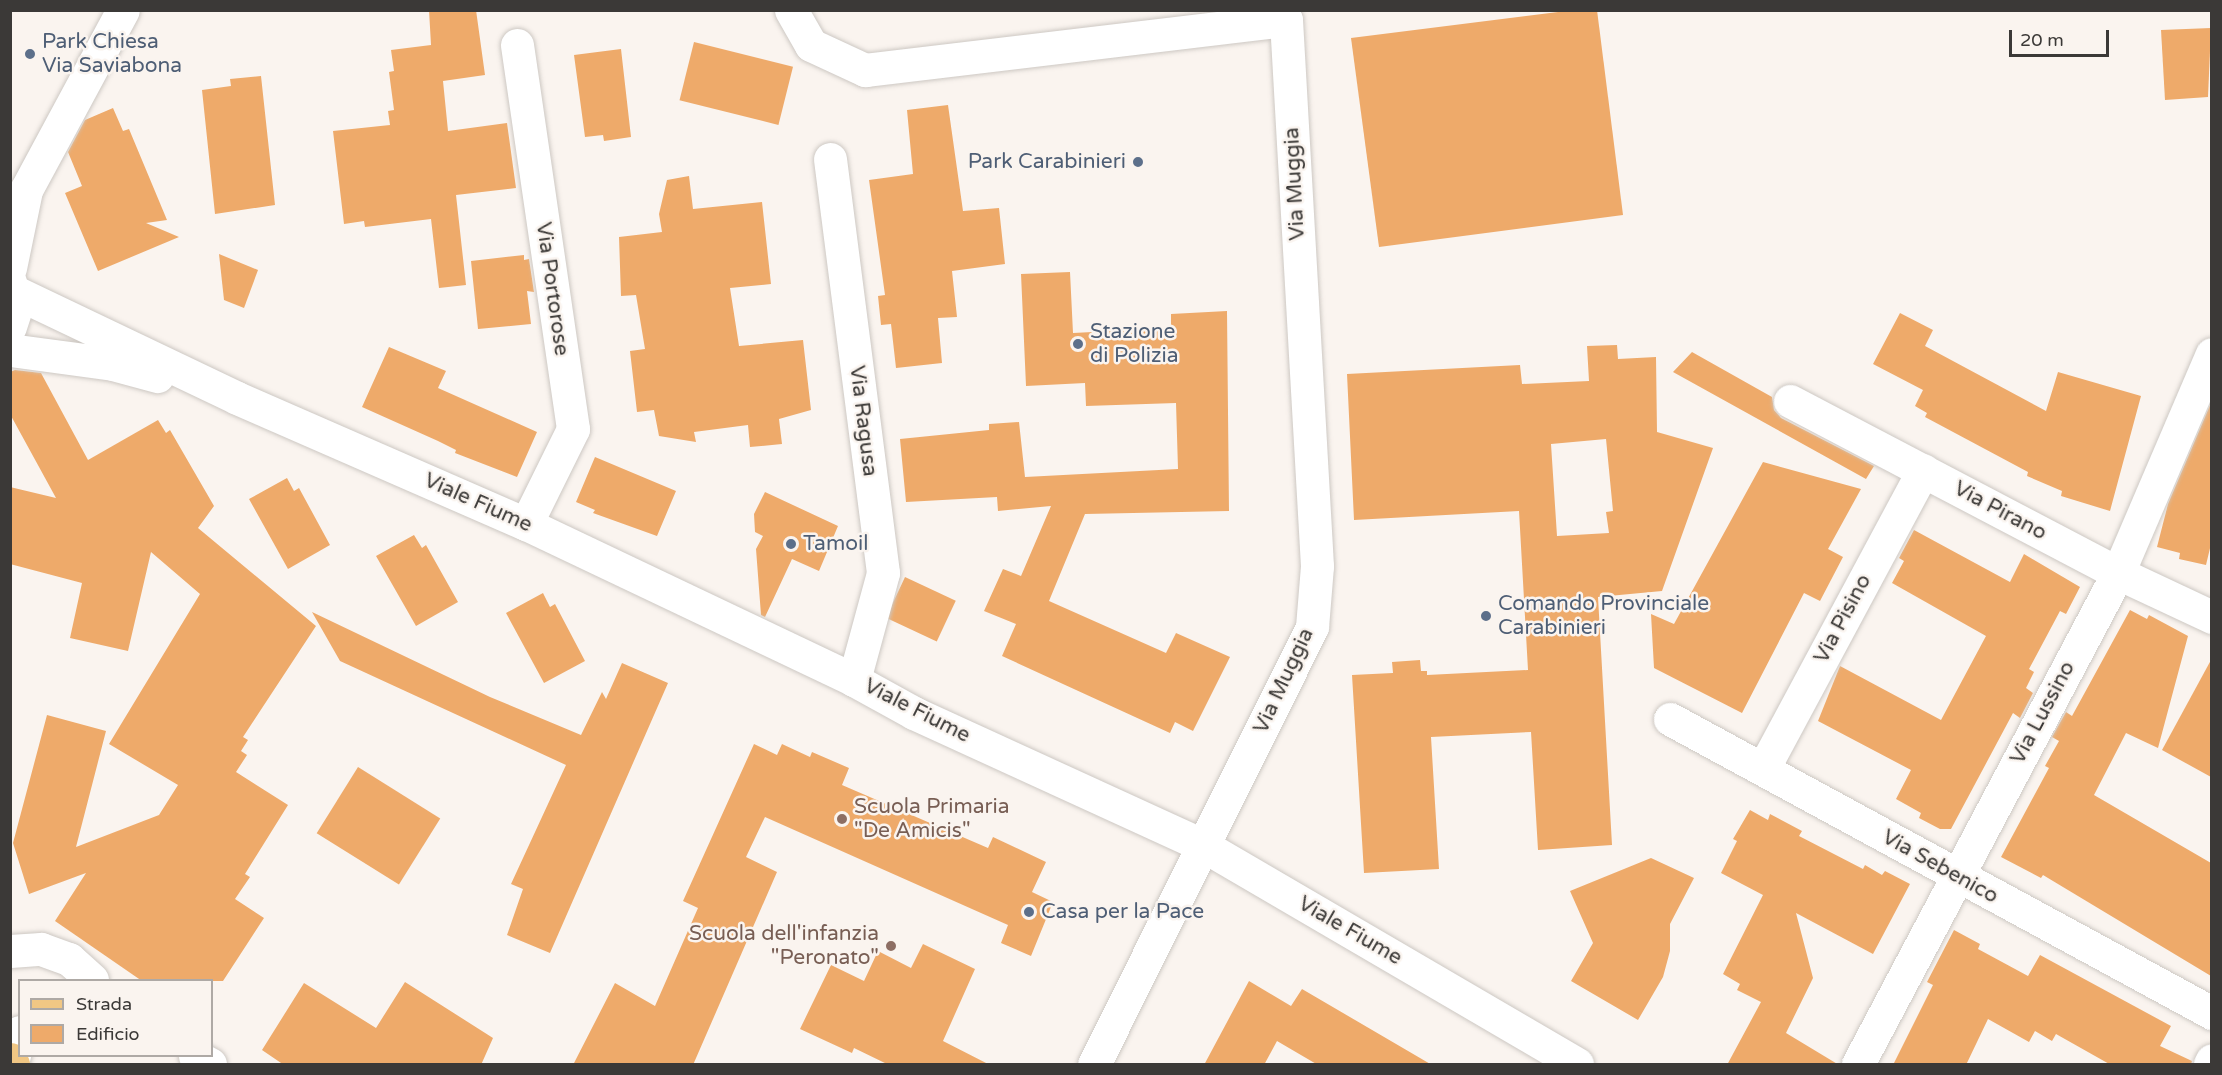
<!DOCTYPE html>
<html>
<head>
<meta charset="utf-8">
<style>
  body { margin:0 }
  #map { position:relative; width:2222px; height:1075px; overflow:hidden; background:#faf4ef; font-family:"Varela Round",sans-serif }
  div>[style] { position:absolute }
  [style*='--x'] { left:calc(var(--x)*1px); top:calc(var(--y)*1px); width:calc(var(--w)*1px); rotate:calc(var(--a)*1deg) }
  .building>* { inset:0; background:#eeaa6a; transform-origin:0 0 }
  .roads { filter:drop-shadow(0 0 2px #cdc8c3) drop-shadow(0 0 2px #cdc8c3) }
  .street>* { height:33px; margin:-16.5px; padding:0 16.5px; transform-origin:16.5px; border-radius:16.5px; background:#fff }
  .secondary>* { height:33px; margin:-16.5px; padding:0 16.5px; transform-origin:16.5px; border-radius:16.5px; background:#fff }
  .primary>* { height:33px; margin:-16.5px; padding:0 16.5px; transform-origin:16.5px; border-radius:16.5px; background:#f1c784 }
  .dots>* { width:16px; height:16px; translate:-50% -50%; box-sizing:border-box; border:3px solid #faf4ef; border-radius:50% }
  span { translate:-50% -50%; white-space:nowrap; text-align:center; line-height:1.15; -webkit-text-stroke:5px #faf4ef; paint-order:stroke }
  .service-label { font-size:21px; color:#4e5e75 }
  .left { translate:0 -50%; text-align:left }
  .right { translate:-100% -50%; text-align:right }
  .street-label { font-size:21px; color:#3b3937 }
  .education-label { font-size:21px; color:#785e54 }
  .frame { position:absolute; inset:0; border:12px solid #3b3937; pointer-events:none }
  .legend { position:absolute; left:18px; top:979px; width:195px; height:78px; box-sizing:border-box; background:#faf4ef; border:2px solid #aea9a5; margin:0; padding:8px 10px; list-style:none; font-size:18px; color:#3b3937 }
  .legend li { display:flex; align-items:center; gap:12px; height:30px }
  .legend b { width:30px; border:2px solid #aea9a5 }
  .scale { position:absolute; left:2009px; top:30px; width:100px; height:27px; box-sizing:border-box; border:3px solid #3b3937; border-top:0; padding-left:8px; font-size:18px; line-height:21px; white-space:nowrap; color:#3b3937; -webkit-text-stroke:4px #faf4ef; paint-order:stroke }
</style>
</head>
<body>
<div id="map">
  <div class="building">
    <i style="clip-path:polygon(429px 10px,476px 10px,485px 75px,443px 81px,448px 131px,507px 123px,516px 188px,456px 195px,466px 285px,439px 288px,431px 219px,365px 227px,364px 221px,344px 224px,333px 131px,390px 125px,388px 111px,394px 110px,389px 72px,394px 71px,391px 50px,431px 45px)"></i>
    <i style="clip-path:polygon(1574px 10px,1597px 10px,1623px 215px,1379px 247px,1351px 38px)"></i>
    <i style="clip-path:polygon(2211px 28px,2208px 97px,2165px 100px,2161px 30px)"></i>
    <i style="left:694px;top:42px;width:102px;height:60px;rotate:14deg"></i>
    <i style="clip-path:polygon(621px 49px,631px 137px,604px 141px,603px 135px,585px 137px,574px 55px)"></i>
    <i style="clip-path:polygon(261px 76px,275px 205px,215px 214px,202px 90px,231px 86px,230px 79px)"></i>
    <i style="clip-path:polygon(948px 105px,963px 211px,999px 208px,1005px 264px,952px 271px,957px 317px,938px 318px,942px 363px,896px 368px,891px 324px,881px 325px,878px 296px,885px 295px,869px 180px,913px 174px,907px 110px)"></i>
    <i style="clip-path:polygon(113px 108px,123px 131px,129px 129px,167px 220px,146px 223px,179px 237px,98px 271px,65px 193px,82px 186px,68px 152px,85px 120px)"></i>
    <i style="clip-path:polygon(689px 176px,693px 209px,762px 202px,771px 284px,730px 288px,739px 346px,803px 340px,811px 410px,779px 419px,782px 444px,750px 447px,748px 425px,694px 432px,696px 442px,659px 436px,654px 410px,637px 412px,630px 351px,645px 349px,636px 295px,621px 296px,619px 237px,662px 232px,659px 214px,667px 180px)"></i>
    <i style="clip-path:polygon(219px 254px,258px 270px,244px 308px,224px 300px)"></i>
    <i style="clip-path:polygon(524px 255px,524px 260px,529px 259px,534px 292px,527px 291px,531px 324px,478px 329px,471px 261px)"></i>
    <i style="clip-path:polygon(1070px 272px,1073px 333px,1171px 328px,1171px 314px,1227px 311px,1229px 511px,1085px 514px,1049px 601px,1166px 653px,1176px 633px,1230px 657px,1193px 731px,1175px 722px,1170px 733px,1002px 656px,1016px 624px,984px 611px,1003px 569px,1021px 576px,1051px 506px,998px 511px,997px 497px,906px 502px,900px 439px,989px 430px,989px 424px,1019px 422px,1025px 477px,1178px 469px,1176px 403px,1086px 406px,1085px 383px,1026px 386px,1021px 274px)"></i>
    <i style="clip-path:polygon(1900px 313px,1933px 330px,1925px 346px,2046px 411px,2058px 372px,2141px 396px,2110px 511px,2061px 496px,2062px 491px,2027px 476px,2028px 472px,1925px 417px,1927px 413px,1915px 406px,1923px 390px,1873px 364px)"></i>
    <i style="clip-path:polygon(evenodd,1617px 345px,1618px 359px,1656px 357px,1657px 432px,1713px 448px,1662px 591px,1598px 597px,1612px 845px,1538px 850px,1531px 732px,1431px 737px,1439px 869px,1364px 873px,1352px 675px,1393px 673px,1392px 662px,1420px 660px,1421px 671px,1427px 671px,1427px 675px,1528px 670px,1519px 511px,1354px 520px,1347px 374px,1520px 365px,1522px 384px,1589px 381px,1587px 346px,1617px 345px,1606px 439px,1613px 511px,1606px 512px,1609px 533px,1557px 536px,1551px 444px,1606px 439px)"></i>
    <i style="clip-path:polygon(389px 347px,446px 371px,438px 388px,537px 432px,517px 477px,455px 453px,456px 450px,438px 441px,362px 407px)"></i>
    <i style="clip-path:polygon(1692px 352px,1772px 397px,1774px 410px,1781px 418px,1874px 466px,1866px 479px,1673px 372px)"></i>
    <i style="clip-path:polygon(15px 370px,41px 373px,88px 460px,158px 420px,166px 433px,170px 430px,214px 506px,198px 528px,316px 626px,243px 737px,248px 740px,241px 751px,247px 755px,236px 772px,288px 805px,245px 874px,250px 877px,235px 899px,264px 918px,223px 981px,142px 981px,55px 921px,86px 873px,29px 894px,13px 843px,47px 715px,106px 731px,76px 847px,159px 815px,178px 785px,109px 744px,200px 594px,151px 552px,128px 651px,70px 638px,82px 583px,10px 564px,10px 487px,56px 498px,10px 414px,10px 372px)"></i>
    <i style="clip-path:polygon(2211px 403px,2211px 544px,2206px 565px,2179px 559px,2180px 553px,2157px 547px,2168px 504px)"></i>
    <i style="clip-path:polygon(595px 457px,676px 491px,657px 536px,593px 513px,595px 510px,576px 502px)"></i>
    <i style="clip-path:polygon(1763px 462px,1861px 489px,1828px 549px,1843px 557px,1820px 601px,1804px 593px,1742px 713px,1654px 668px,1651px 614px,1674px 624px)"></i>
    <i style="clip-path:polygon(287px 478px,294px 491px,299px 488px,330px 545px,288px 569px,249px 499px)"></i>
    <i style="clip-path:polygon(765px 492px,838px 526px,819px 571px,792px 559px,765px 617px,761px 615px,756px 549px,763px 536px,755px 532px,754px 514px)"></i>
    <i style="clip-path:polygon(1914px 530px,2010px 582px,2024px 554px,2080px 587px,2066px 614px,2060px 611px,2029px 669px,2034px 672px,2026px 688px,2033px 693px,2020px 718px,2013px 713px,1951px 829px,1940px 829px,1919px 818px,1921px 813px,1896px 799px,1911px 770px,1818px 721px,1840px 666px,1941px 720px,1986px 636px,1892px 583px,1904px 561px,1899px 558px)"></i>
    <i style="clip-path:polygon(414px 535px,422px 548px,426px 545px,458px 602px,416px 626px,376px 556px)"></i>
    <i style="left:905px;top:577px;width:56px;height:45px;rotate:25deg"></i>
    <i style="clip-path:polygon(543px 593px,550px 607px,555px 604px,585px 661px,544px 683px,506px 613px)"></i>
    <i style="clip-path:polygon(2130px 610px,2147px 619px,2149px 615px,2188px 636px,2158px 748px,2126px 733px,2094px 795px,2211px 863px,2211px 976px,2043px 875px,2041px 878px,2001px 857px,2049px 768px,2045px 766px,2059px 741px,2052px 737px,2066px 712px,2072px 716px)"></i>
    <i style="clip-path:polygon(312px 612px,490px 697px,581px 735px,602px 692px,606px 699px,622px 663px,668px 683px,550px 953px,507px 935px,523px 889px,511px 884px,566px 765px,340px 661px)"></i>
    <i style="clip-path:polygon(2211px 660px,2211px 777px,2162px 750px)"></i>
    <i style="clip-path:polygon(754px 744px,777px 755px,782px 744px,810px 757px,812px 752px,849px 768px,842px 785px,988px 848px,993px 837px,1046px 862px,1032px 892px,1053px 902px,1031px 956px,1001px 943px,1008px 925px,765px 817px,746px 857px,777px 872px,693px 1065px,573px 1065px,615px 983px,655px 1006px,698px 908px,683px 901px)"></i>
    <i style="left:358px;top:767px;width:97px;height:78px;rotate:32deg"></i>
    <i style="clip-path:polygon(1750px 810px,1768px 820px,1770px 814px,1802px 831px,1799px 836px,1863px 869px,1865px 865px,1882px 875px,1885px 871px,1910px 884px,1873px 954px,1796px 913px,1813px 978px,1786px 1033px,1839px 1065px,1727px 1065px,1761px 1002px,1737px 990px,1740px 984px,1723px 974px,1763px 895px,1721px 873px,1737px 841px,1733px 839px)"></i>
    <i style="clip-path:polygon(1651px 858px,1694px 878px,1670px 924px,1670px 951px,1663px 977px,1638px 1020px,1571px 981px,1593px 943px,1570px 891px)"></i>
    <i style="clip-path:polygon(1954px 930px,1980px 944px,1978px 949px,2028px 976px,2040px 955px,2171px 1026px,2160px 1046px,2192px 1061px,2191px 1065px,2111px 1065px,2056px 1034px,2052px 1041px,2035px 1031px,2029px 1042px,1988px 1019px,1966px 1065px,1893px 1065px,1933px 985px,1927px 982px)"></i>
    <i style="clip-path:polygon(923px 944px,975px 969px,943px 1041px,990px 1065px,889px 1065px,854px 1048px,852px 1053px,800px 1029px,831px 965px,864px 981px,878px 951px,911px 968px)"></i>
    <i style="clip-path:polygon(1249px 981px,1291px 1006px,1302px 989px,1432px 1065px,1318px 1065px,1277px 1041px,1264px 1065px,1204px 1065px)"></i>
    <i style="clip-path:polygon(405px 982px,493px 1038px,481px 1065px,284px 1065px,262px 1050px,304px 983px,376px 1028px)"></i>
  </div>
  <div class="roads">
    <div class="street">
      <i style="--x:791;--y:10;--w:40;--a:60.3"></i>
      <i style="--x:811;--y:45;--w:60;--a:24.8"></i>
      <i style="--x:865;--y:70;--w:424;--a:-6.8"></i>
      <i style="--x:1286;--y:20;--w:547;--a:86.75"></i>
      <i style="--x:1317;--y:566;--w:61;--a:94.7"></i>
      <i style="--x:1312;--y:627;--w:488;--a:116.5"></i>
      <i style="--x:517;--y:45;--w:388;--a:81.7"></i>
      <i style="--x:573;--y:429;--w:106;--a:116.3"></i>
      <i style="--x:830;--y:159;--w:417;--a:82.7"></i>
      <i style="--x:883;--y:573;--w:111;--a:105.2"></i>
      <i style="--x:1790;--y:401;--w:370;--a:27.7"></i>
      <i style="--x:2118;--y:573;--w:104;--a:25.1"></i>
      <i style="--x:1670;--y:719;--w:617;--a:28.48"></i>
      <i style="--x:1763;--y:769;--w:339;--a:-61.8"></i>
      <i style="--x:10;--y:951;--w:31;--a:-4"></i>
      <i style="--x:41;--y:949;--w:30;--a:20"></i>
      <i style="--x:69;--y:959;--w:31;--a:42"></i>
      <i style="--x:195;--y:1056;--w:17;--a:28"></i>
      <i style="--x:12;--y:1063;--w:32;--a:-76"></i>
      <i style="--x:1858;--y:1064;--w:556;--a:-62.1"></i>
      <i style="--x:2118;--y:573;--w:238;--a:-66.8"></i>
      <i style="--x:2210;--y:1064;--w:4;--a:-63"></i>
    </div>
    <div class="secondary">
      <i style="--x:10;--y:268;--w:80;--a:-78.4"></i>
      <i style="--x:26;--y:190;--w:204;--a:-61.7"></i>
      <i style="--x:10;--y:282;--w:27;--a:77"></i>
      <i style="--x:16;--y:308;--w:20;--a:108"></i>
      <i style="--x:15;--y:292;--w:246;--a:25.5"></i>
      <i style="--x:237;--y:398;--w:315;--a:23.6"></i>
      <i style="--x:526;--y:524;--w:363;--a:25.4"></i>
      <i style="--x:854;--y:680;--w:68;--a:28.8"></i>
      <i style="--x:914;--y:713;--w:319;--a:24.6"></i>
      <i style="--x:1204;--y:846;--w:432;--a:30.3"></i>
      <i style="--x:10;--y:350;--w:104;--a:7.7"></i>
      <i style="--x:113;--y:364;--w:46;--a:15.3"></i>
    </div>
    <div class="primary">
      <i style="--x:10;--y:1059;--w:6;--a:59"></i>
    </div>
  </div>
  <div class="dots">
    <i style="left:30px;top:54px;background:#5c6f8a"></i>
    <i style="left:1138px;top:162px;background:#5c6f8a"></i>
    <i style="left:1078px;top:344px;background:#5c6f8a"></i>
    <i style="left:791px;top:544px;background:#5c6f8a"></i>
    <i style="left:1486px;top:616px;background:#5c6f8a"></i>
    <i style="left:842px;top:819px;background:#8d6e63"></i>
    <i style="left:1029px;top:912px;background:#5c6f8a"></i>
    <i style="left:891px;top:946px;background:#8d6e63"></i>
  </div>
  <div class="service-label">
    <span class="left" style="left:42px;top:54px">Park Chiesa<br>Via Saviabona</span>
    <span class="right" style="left:1126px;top:162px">Park Carabinieri</span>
    <span class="left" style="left:1090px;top:344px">Stazione<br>di Polizia</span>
    <span class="left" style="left:803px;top:544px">Tamoil</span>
    <span class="left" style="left:1498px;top:616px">Comando Provinciale<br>Carabinieri</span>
    <span class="left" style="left:1041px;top:912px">Casa per la Pace</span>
  </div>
  <div class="street-label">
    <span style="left:1295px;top:184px;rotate:-93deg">Via Muggia</span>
    <span style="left:552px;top:289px;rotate:82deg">Via Portorose</span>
    <span style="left:863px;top:421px;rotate:83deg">Via Ragusa</span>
    <span style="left:478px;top:503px;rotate:24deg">Viale Fiume</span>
    <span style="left:2000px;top:511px;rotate:28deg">Via Pirano</span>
    <span style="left:1843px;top:619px;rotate:-62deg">Via Pisino</span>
    <span style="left:1284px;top:681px;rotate:-65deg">Via Muggia</span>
    <span style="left:917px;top:711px;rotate:27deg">Viale Fiume</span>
    <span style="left:2043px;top:713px;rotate:-62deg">Via Lussino</span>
    <span style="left:1940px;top:867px;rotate:29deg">Via Sebenico</span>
    <span style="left:1350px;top:931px;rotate:30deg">Viale Fiume</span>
  </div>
  <div class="education-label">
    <span class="left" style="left:854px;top:819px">Scuola Primaria<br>"De Amicis"</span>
    <span class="right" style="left:879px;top:946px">Scuola dell'infanzia<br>"Peronato"</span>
  </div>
  <div class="frame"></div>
  <ul class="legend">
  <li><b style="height:8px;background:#f1c784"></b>Strada</li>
  <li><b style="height:16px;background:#eeaa6a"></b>Edificio</li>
  </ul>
  <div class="scale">20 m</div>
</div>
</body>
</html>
